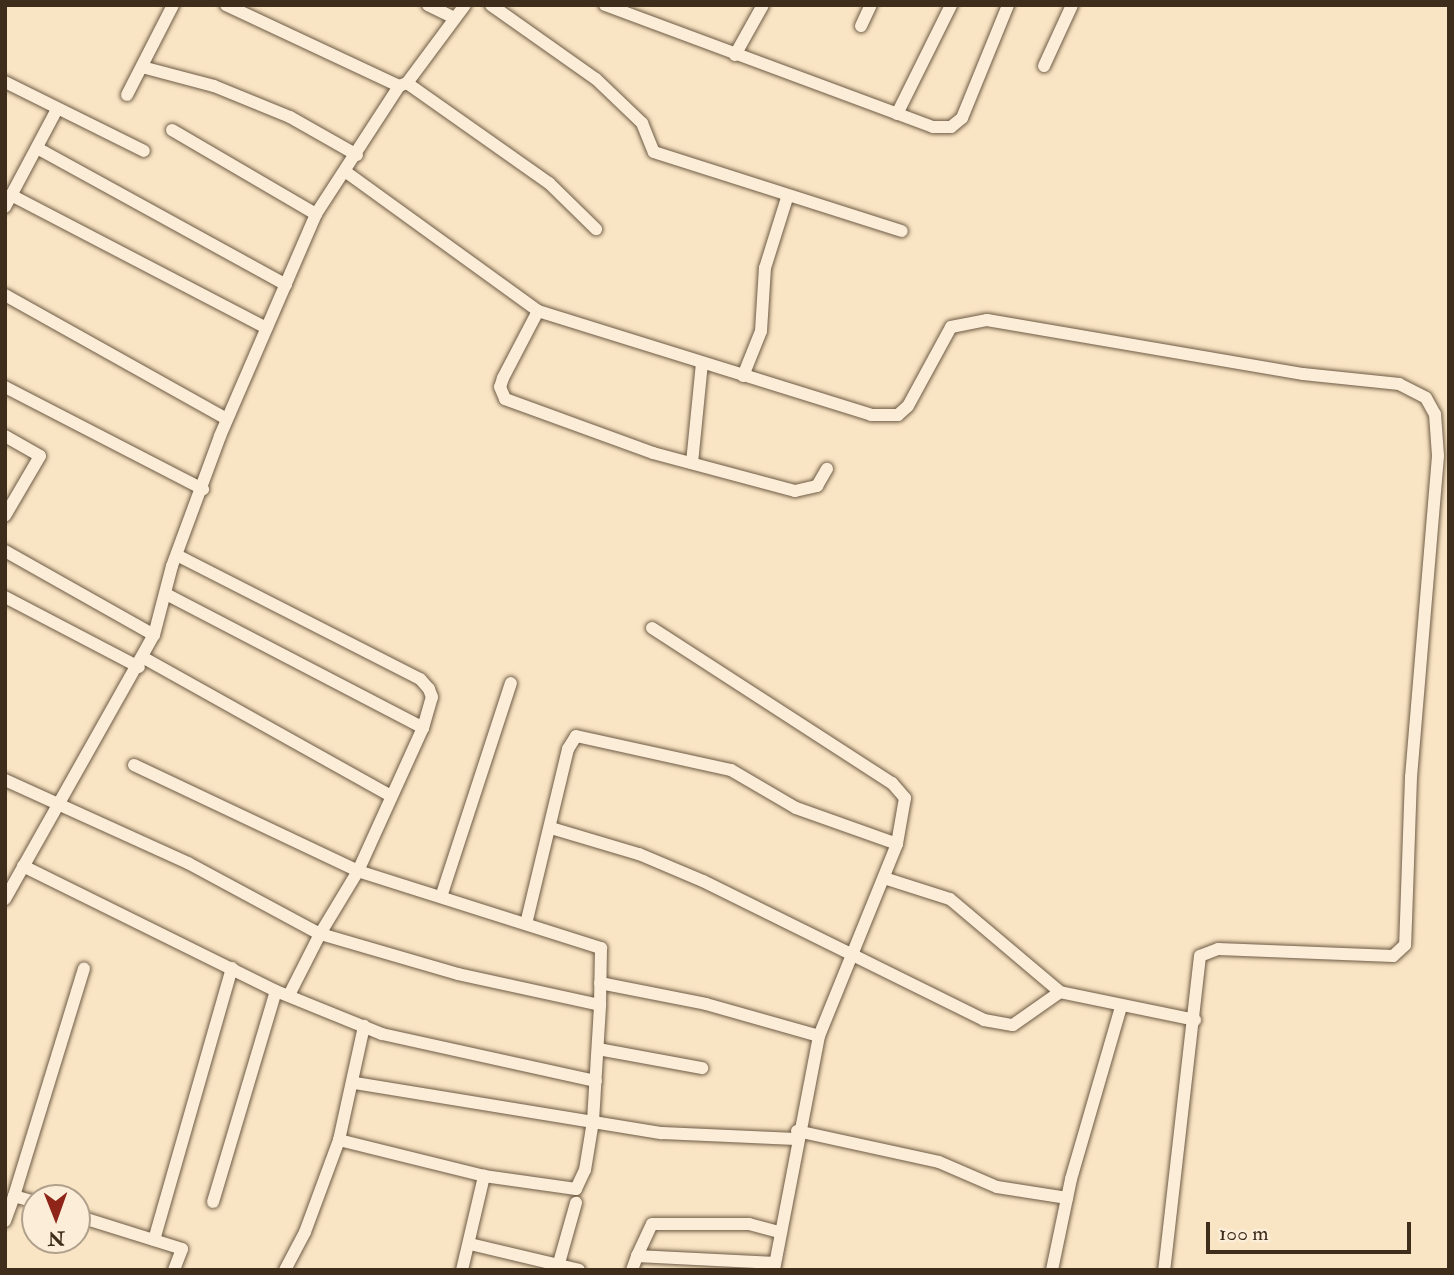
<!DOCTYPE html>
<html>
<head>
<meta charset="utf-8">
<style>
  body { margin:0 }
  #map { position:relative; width:1454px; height:1275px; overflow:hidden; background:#f9e4c3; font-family:"IM FELL Double Pica",serif }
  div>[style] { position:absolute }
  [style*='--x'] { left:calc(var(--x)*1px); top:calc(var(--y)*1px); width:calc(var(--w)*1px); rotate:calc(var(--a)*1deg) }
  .roads { filter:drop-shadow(0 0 2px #6e5b45) drop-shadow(0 0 2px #6e5b45) }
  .street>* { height:12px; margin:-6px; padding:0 6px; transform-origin:6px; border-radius:6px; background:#fbedd8 }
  span { translate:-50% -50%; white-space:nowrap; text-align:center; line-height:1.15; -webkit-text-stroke:5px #fbedd8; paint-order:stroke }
  .frame { position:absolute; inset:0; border:7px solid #3f2d1b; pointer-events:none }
  .north { position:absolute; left:21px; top:1184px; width:70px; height:70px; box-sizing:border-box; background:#fbedd8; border:2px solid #b0a08c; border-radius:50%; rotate:179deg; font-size:19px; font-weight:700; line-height:28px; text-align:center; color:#3f2d1b }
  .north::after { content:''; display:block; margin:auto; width:24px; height:32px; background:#8f2418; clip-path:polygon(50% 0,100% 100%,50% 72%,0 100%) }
  .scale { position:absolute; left:1206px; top:1222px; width:205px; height:32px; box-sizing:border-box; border:4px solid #3f2d1b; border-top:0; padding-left:9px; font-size:21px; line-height:24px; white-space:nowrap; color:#3f2d1b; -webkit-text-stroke:5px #fbedd8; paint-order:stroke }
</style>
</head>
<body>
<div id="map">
  <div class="roads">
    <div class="street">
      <i style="--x:226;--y:5;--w:191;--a:25.1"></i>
      <i style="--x:428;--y:5;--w:28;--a:26"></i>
      <i style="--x:491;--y:5;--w:128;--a:35.2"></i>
      <i style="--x:596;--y:79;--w:64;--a:43.7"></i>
      <i style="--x:642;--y:123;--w:31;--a:68"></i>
      <i style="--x:654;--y:152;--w:260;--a:17.7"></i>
      <i style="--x:605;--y:5;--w:350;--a:20.4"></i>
      <i style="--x:933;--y:127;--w:18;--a:0"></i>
      <i style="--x:951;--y:127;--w:14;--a:-39"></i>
      <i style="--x:962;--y:118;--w:122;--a:-67.8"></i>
      <i style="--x:861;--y:26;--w:23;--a:-65"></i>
      <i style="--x:735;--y:55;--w:57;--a:-60.8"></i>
      <i style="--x:1044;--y:66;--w:67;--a:-65.3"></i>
      <i style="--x:142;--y:67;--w:74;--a:14.8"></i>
      <i style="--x:214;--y:86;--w:82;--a:22.2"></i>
      <i style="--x:290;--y:117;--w:77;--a:29.6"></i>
      <i style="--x:5;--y:82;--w:155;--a:26.4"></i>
      <i style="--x:407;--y:83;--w:174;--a:35.2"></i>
      <i style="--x:549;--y:183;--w:66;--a:44.4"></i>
      <i style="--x:127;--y:95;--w:101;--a:-62.9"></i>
      <i style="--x:897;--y:114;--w:122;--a:-63.6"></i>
      <i style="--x:172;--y:130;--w:167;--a:30.3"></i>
      <i style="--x:37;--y:148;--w:284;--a:28.8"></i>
      <i style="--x:346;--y:172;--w:237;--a:35.9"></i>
      <i style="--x:538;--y:311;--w:349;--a:17.3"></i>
      <i style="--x:871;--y:415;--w:27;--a:0"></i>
      <i style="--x:898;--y:415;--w:13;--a:-42"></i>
      <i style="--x:908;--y:406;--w:90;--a:-61.4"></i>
      <i style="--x:951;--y:327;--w:37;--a:-11"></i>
      <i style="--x:987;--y:320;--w:321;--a:9.7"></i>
      <i style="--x:1303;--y:374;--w:97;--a:5.9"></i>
      <i style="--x:1399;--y:384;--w:30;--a:27"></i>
      <i style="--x:1426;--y:398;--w:18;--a:61"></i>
      <i style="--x:1435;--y:414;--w:42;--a:85.9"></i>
      <i style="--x:1438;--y:456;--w:322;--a:94.8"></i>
      <i style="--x:1411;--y:777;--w:168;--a:92"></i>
      <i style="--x:1405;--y:945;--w:16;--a:137"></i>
      <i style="--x:1393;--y:956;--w:175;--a:-177.7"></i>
      <i style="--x:1218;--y:949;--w:19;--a:159"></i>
      <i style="--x:1200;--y:956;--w:316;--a:96.5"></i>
      <i style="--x:11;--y:195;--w:288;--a:27.5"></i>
      <i style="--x:5;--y:207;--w:111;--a:-62"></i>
      <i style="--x:5;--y:295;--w:254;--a:29.2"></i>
      <i style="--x:538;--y:311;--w:76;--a:117.6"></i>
      <i style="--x:503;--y:378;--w:9;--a:108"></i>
      <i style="--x:500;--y:387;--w:13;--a:67"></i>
      <i style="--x:505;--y:399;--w:158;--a:20"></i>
      <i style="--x:653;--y:453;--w:147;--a:15"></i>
      <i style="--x:795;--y:491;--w:23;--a:-13"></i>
      <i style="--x:817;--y:486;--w:20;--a:-60"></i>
      <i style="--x:743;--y:376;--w:48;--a:-68.2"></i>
      <i style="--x:761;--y:331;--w:63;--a:-86.4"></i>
      <i style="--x:765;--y:268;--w:73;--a:-72.6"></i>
      <i style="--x:5;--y:387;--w:223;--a:27.3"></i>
      <i style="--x:5;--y:436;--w:40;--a:29.7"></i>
      <i style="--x:40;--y:456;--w:69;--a:120.3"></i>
      <i style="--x:692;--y:463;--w:100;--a:-84.3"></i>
      <i style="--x:5;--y:551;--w:171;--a:29.4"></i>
      <i style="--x:166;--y:594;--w:290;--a:27.5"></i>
      <i style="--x:5;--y:597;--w:151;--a:27.6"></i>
      <i style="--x:652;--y:628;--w:286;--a:32.9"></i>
      <i style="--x:892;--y:783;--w:20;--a:49"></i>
      <i style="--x:905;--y:798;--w:47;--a:99.9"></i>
      <i style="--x:897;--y:844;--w:207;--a:112.1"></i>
      <i style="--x:144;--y:658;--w:283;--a:29.2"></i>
      <i style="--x:134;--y:765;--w:248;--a:25.3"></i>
      <i style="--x:358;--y:871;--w:255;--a:17.6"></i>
      <i style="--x:601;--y:948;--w:57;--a:91"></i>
      <i style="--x:600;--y:1005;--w:145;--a:-167.7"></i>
      <i style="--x:458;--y:974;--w:144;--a:-163.8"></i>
      <i style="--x:320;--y:934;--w:68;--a:116.9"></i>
      <i style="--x:5;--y:780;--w:201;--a:24.4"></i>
      <i style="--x:188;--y:863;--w:150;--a:28.3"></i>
      <i style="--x:320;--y:934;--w:74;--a:-58.9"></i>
      <i style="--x:358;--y:871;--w:157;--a:-65.6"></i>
      <i style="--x:423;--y:728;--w:32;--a:-74"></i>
      <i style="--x:432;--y:697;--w:9;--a:-111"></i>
      <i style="--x:429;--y:689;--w:13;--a:-132"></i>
      <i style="--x:420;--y:679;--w:271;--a:-153"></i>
      <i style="--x:551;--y:828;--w:92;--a:16.5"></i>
      <i style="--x:639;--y:854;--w:69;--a:22.9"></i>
      <i style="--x:703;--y:881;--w:313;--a:26.3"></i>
      <i style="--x:984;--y:1020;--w:29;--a:10"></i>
      <i style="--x:1013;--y:1025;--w:57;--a:-35.1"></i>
      <i style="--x:23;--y:866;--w:282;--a:26.3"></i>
      <i style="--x:276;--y:991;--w:114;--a:22.1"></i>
      <i style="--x:382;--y:1034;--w:219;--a:12.4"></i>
      <i style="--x:884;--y:878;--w:69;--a:17.7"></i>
      <i style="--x:950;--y:899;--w:144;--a:40.2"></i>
      <i style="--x:1060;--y:992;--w:138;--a:11.7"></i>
      <i style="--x:441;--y:897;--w:225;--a:-71.9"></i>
      <i style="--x:5;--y:899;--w:303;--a:-60.6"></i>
      <i style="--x:154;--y:635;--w:71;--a:-75.4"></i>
      <i style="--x:172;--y:566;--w:139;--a:-69.7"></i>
      <i style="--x:220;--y:436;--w:242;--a:-66.6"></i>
      <i style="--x:316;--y:214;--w:153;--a:-57"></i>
      <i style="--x:399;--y:86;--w:9;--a:-21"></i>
      <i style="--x:407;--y:83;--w:97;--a:-53.4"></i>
      <i style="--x:526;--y:924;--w:180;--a:-76.5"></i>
      <i style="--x:568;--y:749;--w:15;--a:-58"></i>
      <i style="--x:576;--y:736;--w:159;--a:12.4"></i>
      <i style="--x:731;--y:770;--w:75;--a:30.3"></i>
      <i style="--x:796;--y:808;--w:107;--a:19.6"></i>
      <i style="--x:600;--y:983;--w:108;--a:11.2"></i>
      <i style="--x:706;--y:1004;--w:117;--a:15.8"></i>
      <i style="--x:819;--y:1036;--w:238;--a:100.9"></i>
      <i style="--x:598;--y:1049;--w:106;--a:10.4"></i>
      <i style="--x:355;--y:1083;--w:311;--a:9.3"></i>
      <i style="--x:662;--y:1133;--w:134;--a:2.6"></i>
      <i style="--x:797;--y:1131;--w:145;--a:12.3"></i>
      <i style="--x:939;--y:1162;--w:63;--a:23.3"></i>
      <i style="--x:997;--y:1187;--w:71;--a:8.9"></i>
      <i style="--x:339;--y:1140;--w:149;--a:13.9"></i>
      <i style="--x:484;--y:1176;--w:93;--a:8"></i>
      <i style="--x:576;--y:1189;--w:21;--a:-65"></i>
      <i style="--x:585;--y:1170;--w:50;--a:-80.7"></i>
      <i style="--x:593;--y:1121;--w:116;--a:-86.5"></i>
      <i style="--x:14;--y:1196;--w:238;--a:-72.9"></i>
      <i style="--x:213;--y:1202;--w:220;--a:-73.4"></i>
      <i style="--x:77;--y:1216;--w:110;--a:17.4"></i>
      <i style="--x:182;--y:1249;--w:22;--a:111"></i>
      <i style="--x:5;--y:1221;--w:27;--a:-70"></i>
      <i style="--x:14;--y:1196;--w:22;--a:16"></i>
      <i style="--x:154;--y:1240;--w:283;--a:-74"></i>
      <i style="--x:470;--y:1244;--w:112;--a:13.4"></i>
      <i style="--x:637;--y:1256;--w:35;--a:-65"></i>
      <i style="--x:652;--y:1224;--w:97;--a:0"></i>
      <i style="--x:749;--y:1224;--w:30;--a:15"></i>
      <i style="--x:285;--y:1270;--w:43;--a:-62.2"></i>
      <i style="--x:305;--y:1232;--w:98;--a:-69.7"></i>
      <i style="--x:339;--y:1140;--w:117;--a:-77.6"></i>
      <i style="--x:462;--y:1270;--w:97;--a:-76.8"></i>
      <i style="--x:557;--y:1270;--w:70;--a:-74.2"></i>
      <i style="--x:632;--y:1270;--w:15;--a:-70"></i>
      <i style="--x:637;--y:1256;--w:138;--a:2.9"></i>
      <i style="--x:1052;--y:1270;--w:93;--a:-78.2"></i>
      <i style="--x:1071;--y:1179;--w:179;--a:-73.8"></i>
    </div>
  </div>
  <div class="frame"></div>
  <div class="north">N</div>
  <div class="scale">100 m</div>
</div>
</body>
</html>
